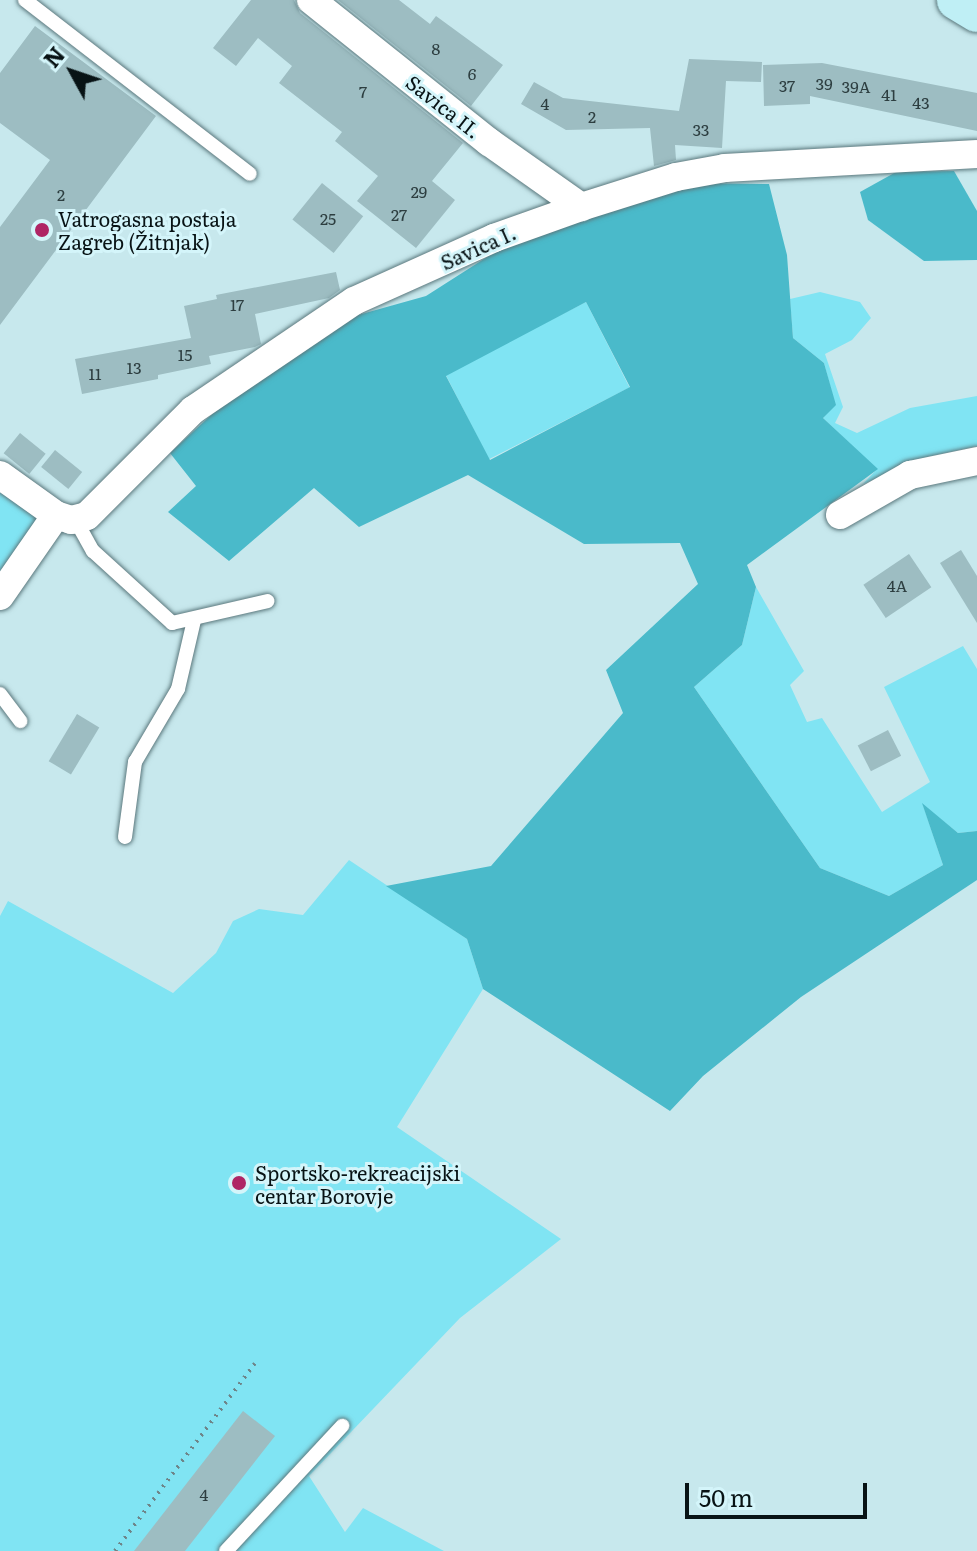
<!DOCTYPE html>
<html>
<head>
<meta charset="utf-8">
<style>
  body { margin:0 }
  #map { position:relative; width:977px; height:1551px; overflow:hidden; background:#c7e8ed; font-family:Literata,serif }
  div>[style] { position:absolute }
  [style*='--x'] { left:calc(var(--x)*1px); top:calc(var(--y)*1px); width:calc(var(--w)*1px); rotate:calc(var(--a)*1deg) }
  .green>* { inset:0; background:#80e4f3; transform-origin:0 0 }
  .forest>* { inset:0; background:#4abaca }
  .building>* { inset:0; background:#9dbdc2; transform-origin:0 0 }
  .path>* { height:4px; margin-top:-2px; transform-origin:0; background:repeating-linear-gradient(90deg,#6e8589 0 2px,transparent 0 8px) }
  .roads { filter:drop-shadow(0 0 2px #5b787d) drop-shadow(0 0 2px #5b787d) }
  .lane>* { height:14px; margin:-7px; padding:0 7px; transform-origin:7px; border-radius:7px; background:#fff }
  .street>* { height:28px; margin:-14px; padding:0 14px; transform-origin:14px; border-radius:14px; background:#fff }
  .secondary>* { height:40px; margin:-20px; padding:0 20px; transform-origin:20px; border-radius:20px; background:#bfeff5 }
  .dots>* { width:22px; height:22px; translate:-50% -50%; box-sizing:border-box; border:4px solid #d4f5fa; border-radius:50% }
  span { translate:-50% -50%; white-space:nowrap; text-align:center; line-height:1.15; -webkit-text-stroke:6px #d4f5fa; paint-order:stroke }
  .number-label { font-size:16px; color:#2d3e40 }
  .number-label span { -webkit-text-stroke-width:0 }
  .street-label { font-size:20px; color:#081315 }
  .poi-label { font-size:20px; color:#081315 }
  .left { translate:0 -50%; text-align:left }
  .north { position:absolute; left:32px; top:32px; width:80px; height:80px; -webkit-text-stroke:6px #d4f5fa; paint-order:stroke; rotate:310deg; font-size:22px; font-weight:700; line-height:32px; text-align:center; color:#081315 }
  .north::after { content:''; display:block; margin:auto; width:28px; height:36px; background:#081315; clip-path:polygon(50% 0,100% 100%,50% 72%,0 100%) }
  .scale { position:absolute; left:685px; top:1483px; width:182px; height:36px; box-sizing:border-box; border:4px solid #081315; border-top:0; padding-left:10px; font-size:24px; line-height:28px; white-space:nowrap; color:#081315; -webkit-text-stroke:6px #d4f5fa; paint-order:stroke }
</style>
</head>
<body>
<div id="map">
  <div class="green">
    <i style="clip-path:polygon(820px 292px,860px 302px,871px 318px,852px 340px,825px 354px,843px 407px,835px 423px,857px 433px,910px 408px,977px 396px,977px 446px,927px 457px,863px 484px,877px 469px,823px 418px,835px 404px,824px 363px,793px 338px,790px 299px)"></i>
    <i style="left:586px;top:302px;width:96px;height:158px;rotate:63deg"></i>
    <i style="clip-path:polygon(0 490px,39px 515px,0 576px)"></i>
    <i style="clip-path:polygon(756px 587px,804px 671px,790px 685px,807px 722px,822px 718px,882px 812px,930px 782px,884px 687px,963px 646px,977px 669px,977px 831px,958px 833px,923px 805px,943px 865px,889px 896px,820px 868px,694px 687px,742px 645px)"></i>
    <i style="clip-path:polygon(349px 860px,467px 939px,483px 989px,397px 1127px,561px 1239px,460px 1318px,309px 1476px,345px 1532px,363px 1508px,444px 1551px,0 1551px,0 916px,8px 901px,173px 993px,216px 953px,233px 921px,259px 909px,303px 915px)"></i>
  </div>
  <div class="forest">
    <i style="clip-path:polygon(954px 171px,977px 211px,977px 260px,924px 261px,868px 220px,860px 192px,896px 172px)"></i>
    <i style="clip-path:polygon(evenodd,684px 183px,769px 184px,787px 255px,793px 338px,824px 363px,836px 405px,823px 418px,878px 469px,747px 565px,756px 587px,742px 645px,694px 687px,820px 868px,889px 896px,943px 865px,922px 803px,958px 833px,977px 831px,977px 880px,801px 997px,703px 1076px,670px 1111px,483px 989px,467px 939px,386px 886px,491px 866px,623px 713px,606px 670px,698px 584px,680px 543px,584px 544px,468px 475px,359px 527px,314px 488px,229px 561px,168px 512px,196px 486px,170px 453px,234px 394px,308px 344px,358px 315px,426px 296px,523px 234px,684px 183px,586px 302px,630px 387px,490px 460px,446px 376px,586px 302px)"></i>
  </div>
  <div class="building">
    <i style="clip-path:polygon(251px 0,294px 0,300px 13px,463px 143px,432px 181px,455px 200px,416px 248px,357px 201px,378px 176px,335px 141px,342px 132px,279px 83px,292px 66px,258px 38px,236px 66px,213px 48px)"></i>
    <i style="clip-path:polygon(338px 0,399px 0,430px 24px,436px 16px,503px 65px,471px 106px)"></i>
    <i style="clip-path:polygon(35px 26px,156px 116px,0 325px,0 227px,50px 160px,0 123px,0 73px)"></i>
    <i style="clip-path:polygon(689px 59px,762px 62px,761px 82px,726px 81px,722px 148px,675px 145px,676px 160px,654px 166px,650px 128px,566px 130px,521px 104px,534px 82px,563px 98px,679px 111px)"></i>
    <i style="clip-path:polygon(822px 63px,977px 93px,977px 131px,810px 96px,810px 104px,764px 106px,763px 65px)"></i>
    <i style="left:322px;top:183px;width:53px;height:47px;rotate:39deg"></i>
    <i style="clip-path:polygon(336px 272px,340px 290px,329px 298px,255px 314px,261px 344px,255px 347px,209px 356px,211px 364px,158px 375px,158px 379px,82px 394px,75px 359px,191px 338px,184px 306px,217px 299px,216px 295px)"></i>
    <i style="left:20px;top:433px;width:33px;height:26px;rotate:39deg"></i>
    <i style="left:55px;top:450px;width:35px;height:22px;rotate:39deg"></i>
    <i style="clip-path:polygon(961px 550px,977px 576px,977px 623px,940px 563px)"></i>
    <i style="left:909px;top:554px;width:40px;height:55px;rotate:56deg"></i>
    <i style="left:77px;top:714px;width:26px;height:55px;rotate:31deg"></i>
    <i style="left:888px;top:730px;width:29px;height:34px;rotate:63deg"></i>
    <i style="clip-path:polygon(243px 1411px,275px 1436px,185px 1551px,134px 1551px)"></i>
  </div>
  <div class="path">
    <i style="--x:115;--y:1551;--w:234;--a:-53.3"></i>
  </div>
  <div class="roads">
    <div class="lane">
      <i style="--x:25;--y:0;--w:284;--a:37.7"></i>
      <i style="--x:75;--y:519;--w:37;--a:61"></i>
      <i style="--x:93;--y:551;--w:107;--a:42.3"></i>
      <i style="--x:172;--y:623;--w:98;--a:-12.9"></i>
      <i style="--x:0;--y:694;--w:34;--a:53"></i>
      <i style="--x:125;--y:837;--w:76;--a:-82.4"></i>
      <i style="--x:135;--y:762;--w:85;--a:-59.5"></i>
      <i style="--x:178;--y:689;--w:71;--a:-76.9"></i>
      <i style="--x:226;--y:1551;--w:171;--a:-47.1"></i>
    </div>
    <div class="street">
      <i style="--x:311;--y:0;--w:228;--a:38.6"></i>
      <i style="--x:489;--y:142;--w:113;--a:35.2"></i>
      <i style="--x:0;--y:475;--w:69;--a:35.5"></i>
      <i style="--x:56;--y:515;--w:16;--a:18"></i>
      <i style="--x:71;--y:520;--w:16;--a:-14"></i>
      <i style="--x:87;--y:516;--w:150;--a:-45"></i>
      <i style="--x:193;--y:410;--w:194;--a:-34.1"></i>
      <i style="--x:354;--y:301;--w:154;--a:-24.2"></i>
      <i style="--x:494;--y:238;--w:92;--a:-19.6"></i>
      <i style="--x:581;--y:207;--w:100;--a:-17.5"></i>
      <i style="--x:676;--y:177;--w:50;--a:-10.4"></i>
      <i style="--x:725;--y:168;--w:252;--a:-3.2"></i>
      <i style="--x:840;--y:515;--w:81;--a:-29.7"></i>
      <i style="--x:910;--y:475;--w:68;--a:-11.8"></i>
      <i style="--x:0;--y:596;--w:98;--a:-55.3"></i>
    </div>
    <div class="secondary">
      <i style="--x:957;--y:0;--w:23;--a:31"></i>
    </div>
  </div>
  <div class="dots">
    <i style="left:42px;top:230px;background:#af2565"></i>
    <i style="left:239px;top:1183px;background:#af2565"></i>
  </div>
  <div class="number-label">
    <span style="left:436px;top:48px">8</span>
    <span style="left:472px;top:73px">6</span>
    <span style="left:824px;top:83px">39</span>
    <span style="left:787px;top:85px">37</span>
    <span style="left:856px;top:86px">39A</span>
    <span style="left:363px;top:91px">7</span>
    <span style="left:889px;top:94px">41</span>
    <span style="left:921px;top:102px">43</span>
    <span style="left:545px;top:103px">4</span>
    <span style="left:592px;top:116px">2</span>
    <span style="left:701px;top:129px">33</span>
    <span style="left:419px;top:191px">29</span>
    <span style="left:61px;top:194px">2</span>
    <span style="left:399px;top:214px">27</span>
    <span style="left:328px;top:218px">25</span>
    <span style="left:237px;top:304px">17</span>
    <span style="left:185px;top:354px">15</span>
    <span style="left:134px;top:367px">13</span>
    <span style="left:95px;top:373px">11</span>
    <span style="left:897px;top:585px">4A</span>
    <span style="left:204px;top:1494px">4</span>
  </div>
  <div class="street-label">
    <span style="left:444px;top:106px;rotate:38deg">Savica II.</span>
    <span style="left:478px;top:247px;rotate:-24deg">Savica I.</span>
  </div>
  <div class="poi-label">
    <span class="left" style="left:58px;top:230px">Vatrogasna postaja<br>Zagreb (Žitnjak)</span>
    <span class="left" style="left:255px;top:1184px">Sportsko-rekreacijski<br>centar Borovje</span>
  </div>
  <div class="north">N</div>
  <div class="scale">50 m</div>
</div>
</body>
</html>
